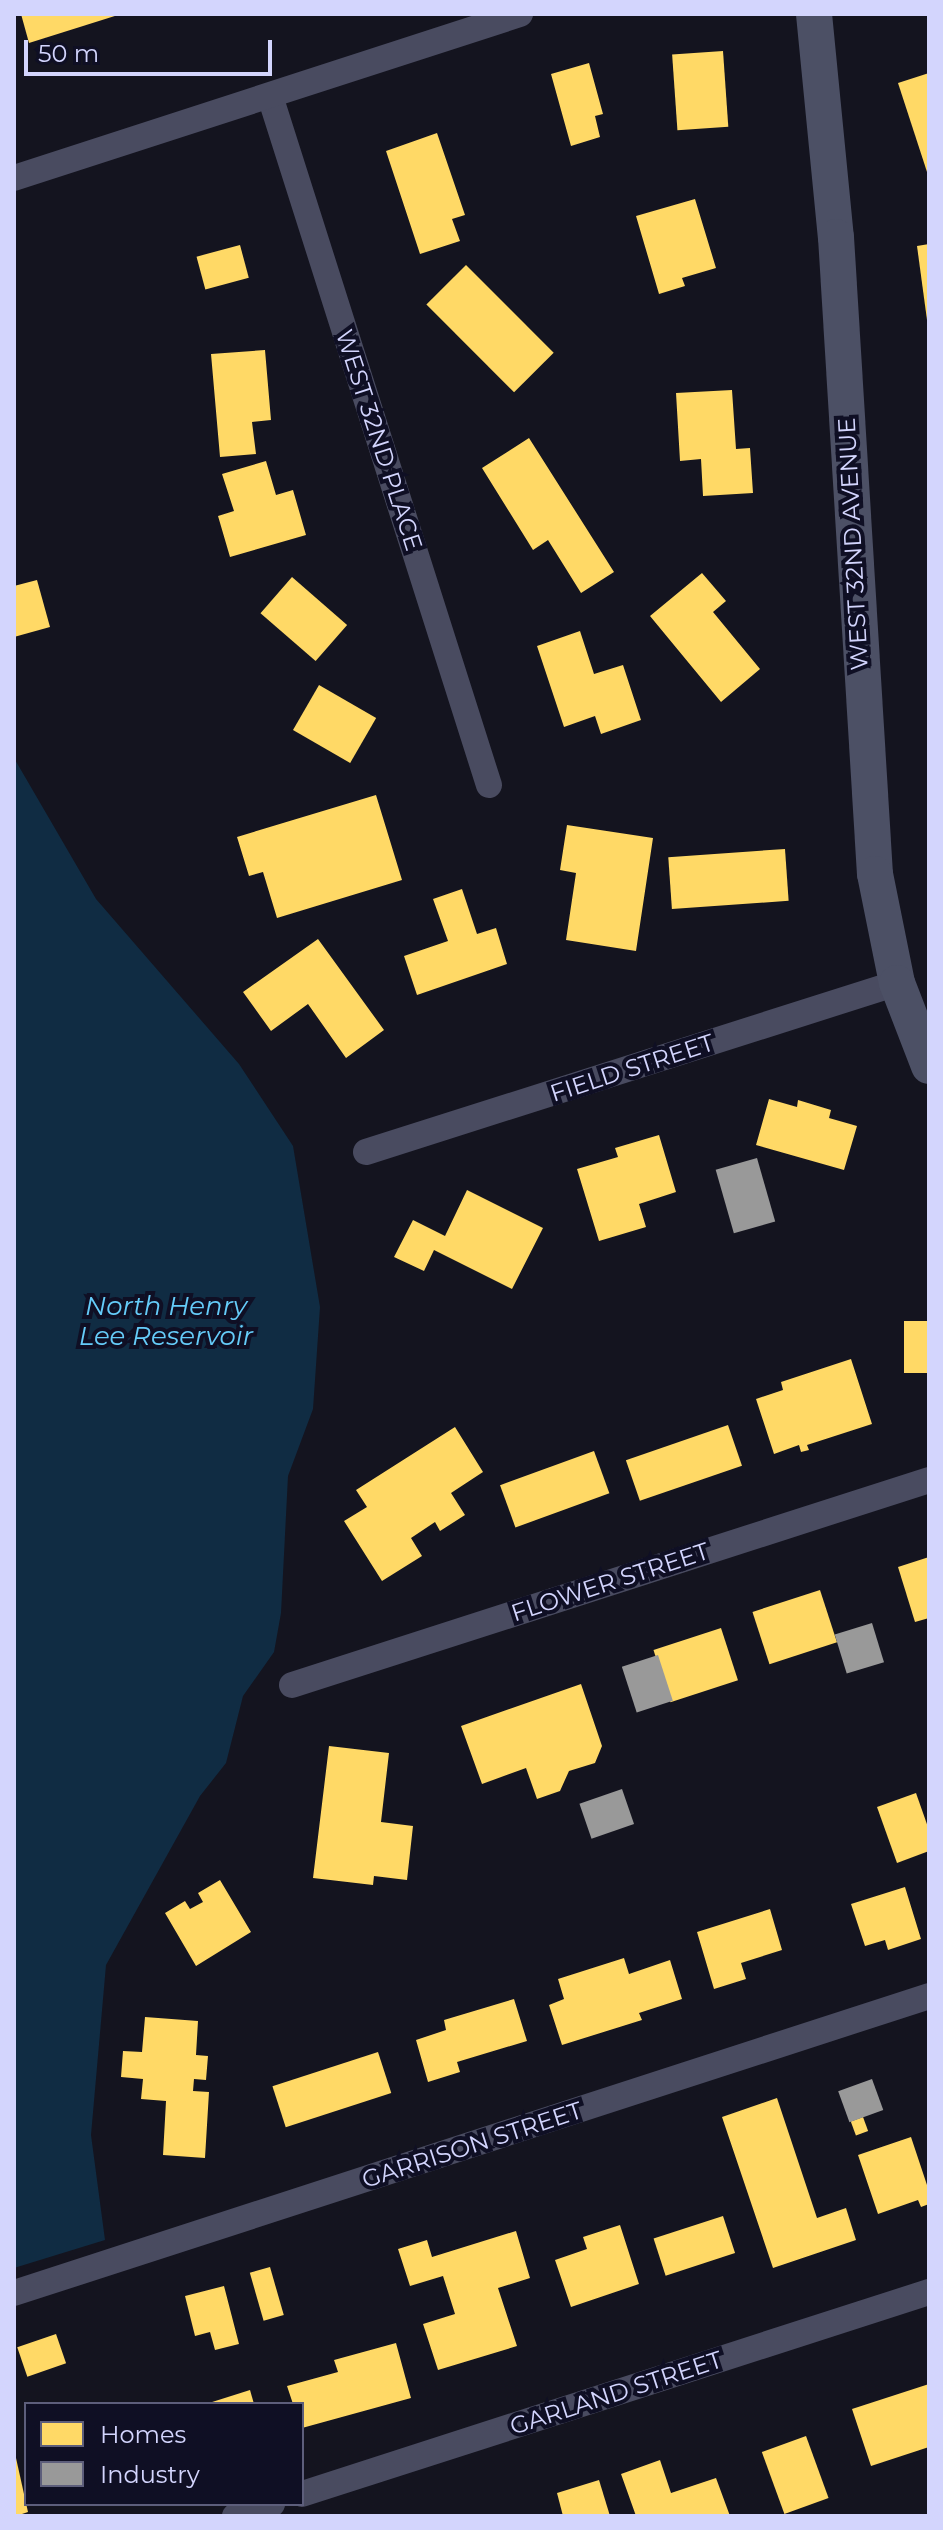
<!DOCTYPE html>
<html>
<head>
<meta charset="utf-8">
<style>
  body { margin:0 }
  #map { position:relative; width:943px; height:2530px; overflow:hidden; background:#14141f; font-family:Montserrat,sans-serif }
  div>[style] { position:absolute }
  [style*='--x'] { left:calc(var(--x)*1px); top:calc(var(--y)*1px); width:calc(var(--w)*1px); rotate:calc(var(--a)*1deg) }
  .water>* { inset:0; background:#102c43 }
  .homes>* { inset:0; background:#ffd966; transform-origin:0 0 }
  .industry>* { inset:0; background:#999; transform-origin:0 0 }
  .street>* { height:26px; margin:-13px; padding:0 13px; transform-origin:13px; border-radius:13px; background:#494b60 }
  .secondary>* { height:36px; margin:-18px; padding:0 18px; transform-origin:18px; border-radius:18px; background:#4c5065 }
  span { translate:-50% -50%; white-space:nowrap; text-align:center; line-height:1.15; -webkit-text-stroke:8px #0f0f24; paint-order:stroke }
  .street-label { font-size:24px; color:#d3d5fd }
  .water-label { font-size:26px; color:#65ccf9; font-style:italic }
  .frame { position:absolute; inset:0; border:16px solid #d3d5fd; pointer-events:none }
  .legend { position:absolute; left:24px; top:2402px; width:280px; height:104px; box-sizing:border-box; background:#0f0f24; border:2px solid #5d5e7b; margin:0; padding:10px 14px; list-style:none; font-size:24px; color:#d3d5fd }
  .legend li { display:flex; align-items:center; gap:16px; height:40px }
  .legend b { width:40px; border:2px solid #5d5e7b }
  .scale { position:absolute; left:24px; top:40px; width:248px; height:36px; box-sizing:border-box; border:4px solid #d3d5fd; border-top:0; padding-left:10px; font-size:24px; line-height:28px; white-space:nowrap; color:#d3d5fd; -webkit-text-stroke:6px #0f0f24; paint-order:stroke }
</style>
</head>
<body>
<div id="map">
  <div class="water">
    <i style="clip-path:polygon(14px 758px,96px 899px,239px 1064px,293px 1146px,320px 1307px,313px 1409px,288px 1476px,281px 1613px,274px 1652px,243px 1696px,226px 1763px,200px 1796px,106px 1965px,91px 2135px,105px 2240px,14px 2268px)"></i>
  </div>
  <div class="homes">
    <i style="clip-path:polygon(21px 14px,118px 14px,118px 15px,29px 43px)"></i>
    <i style="left:723px;top:51px;width:76px;height:51px;rotate:86deg"></i>
    <i style="clip-path:polygon(589px 63px,603px 114px,595px 116px,600px 137px,571px 146px,551px 74px)"></i>
    <i style="clip-path:polygon(929px 73px,929px 175px,928px 175px,898px 83px)"></i>
    <i style="clip-path:polygon(437px 133px,465px 215px,452px 219px,460px 241px,420px 254px,386px 151px)"></i>
    <i style="clip-path:polygon(695px 199px,716px 268px,682px 278px,685px 286px,659px 294px,636px 216px)"></i>
    <i style="clip-path:polygon(929px 244px,929px 320px,927px 320px,917px 246px)"></i>
    <i style="left:240px;top:245px;width:34px;height:45px;rotate:75deg"></i>
    <i style="left:466px;top:265px;width:124px;height:56px;rotate:45deg"></i>
    <i style="clip-path:polygon(265px 350px,271px 420px,252px 422px,256px 454px,220px 457px,211px 354px)"></i>
    <i style="clip-path:polygon(732px 390px,736px 449px,750px 448px,753px 493px,703px 496px,701px 459px,680px 461px,676px 393px)"></i>
    <i style="clip-path:polygon(529px 438px,614px 572px,581px 593px,548px 540px,533px 550px,482px 468px)"></i>
    <i style="clip-path:polygon(266px 461px,276px 495px,293px 490px,306px 535px,230px 557px,218px 516px,234px 511px,222px 474px)"></i>
    <i style="clip-path:polygon(702px 573px,726px 601px,713px 612px,760px 669px,721px 702px,650px 616px)"></i>
    <i style="left:292px;top:577px;width:73px;height:48px;rotate:41deg"></i>
    <i style="clip-path:polygon(37px 580px,50px 627px,14px 637px,14px 586px)"></i>
    <i style="clip-path:polygon(580px 631px,594px 674px,623px 665px,641px 720px,601px 734px,595px 716px,564px 727px,537px 646px)"></i>
    <i style="left:319px;top:685px;width:66px;height:52px;rotate:30deg"></i>
    <i style="clip-path:polygon(376px 795px,402px 880px,277px 918px,263px 872px,249px 876px,237px 837px)"></i>
    <i style="clip-path:polygon(567px 825px,653px 838px,636px 951px,566px 940px,576px 873px,560px 870px)"></i>
    <i style="left:785px;top:849px;width:52px;height:117px;rotate:86deg"></i>
    <i style="clip-path:polygon(462px 889px,477px 934px,496px 928px,507px 964px,417px 995px,404px 956px,448px 941px,433px 899px)"></i>
    <i style="clip-path:polygon(318px 939px,384px 1030px,346px 1058px,308px 1004px,271px 1031px,243px 992px)"></i>
    <i style="clip-path:polygon(769px 1099px,797px 1107px,798px 1100px,831px 1110px,829px 1118px,857px 1126px,844px 1170px,756px 1145px)"></i>
    <i style="clip-path:polygon(659px 1135px,676px 1192px,639px 1204px,646px 1227px,599px 1241px,577px 1169px,618px 1157px,615px 1148px)"></i>
    <i style="clip-path:polygon(467px 1190px,543px 1228px,512px 1289px,434px 1250px,424px 1271px,394px 1257px,413px 1220px,445px 1236px)"></i>
    <i style="left:904px;top:1321px;width:25px;height:52px"></i>
    <i style="clip-path:polygon(851px 1359px,872px 1424px,807px 1445px,809px 1450px,801px 1452px,799px 1445px,774px 1454px,756px 1399px,783px 1390px,781px 1382px)"></i>
    <i style="left:728px;top:1425px;width:43px;height:108px;rotate:71deg"></i>
    <i style="clip-path:polygon(455px 1427px,483px 1472px,451px 1493px,465px 1515px,440px 1531px,435px 1522px,411px 1538px,422px 1556px,382px 1581px,344px 1521px,367px 1507px,356px 1490px)"></i>
    <i style="left:594px;top:1451px;width:45px;height:100px;rotate:70deg"></i>
    <i style="clip-path:polygon(929px 1557px,929px 1618px,915px 1622px,898px 1567px)"></i>
    <i style="left:820px;top:1590px;width:55px;height:71px;rotate:72deg"></i>
    <i style="left:721px;top:1628px;width:55px;height:71px;rotate:72deg"></i>
    <i style="clip-path:polygon(581px 1684px,602px 1746px,595px 1763px,569px 1771px,560px 1791px,537px 1799px,526px 1768px,482px 1784px,461px 1726px)"></i>
    <i style="clip-path:polygon(329px 1746px,389px 1753px,381px 1822px,413px 1826px,407px 1880px,374px 1876px,373px 1885px,313px 1878px)"></i>
    <i style="clip-path:polygon(916px 1793px,929px 1830px,929px 1851px,897px 1863px,877px 1807px)"></i>
    <i style="clip-path:polygon(220px 1880px,251px 1932px,196px 1966px,165px 1913px,185px 1901px,190px 1909px,203px 1902px,198px 1893px)"></i>
    <i style="clip-path:polygon(905px 1887px,921px 1939px,888px 1950px,885px 1940px,865px 1946px,851px 1904px)"></i>
    <i style="clip-path:polygon(770px 1909px,782px 1950px,741px 1963px,746px 1979px,714px 1989px,697px 1932px)"></i>
    <i style="clip-path:polygon(624px 1958px,629px 1974px,670px 1960px,682px 1999px,639px 2013px,642px 2020px,562px 2045px,549px 2005px,564px 1999px,558px 1979px)"></i>
    <i style="clip-path:polygon(514px 1999px,527px 2041px,457px 2062px,460px 2072px,428px 2082px,416px 2040px,446px 2030px,444px 2020px)"></i>
    <i style="clip-path:polygon(145px 2017px,198px 2021px,196px 2055px,208px 2056px,206px 2080px,194px 2079px,193px 2091px,209px 2092px,205px 2158px,163px 2155px,166px 2101px,141px 2099px,143px 2079px,121px 2077px,123px 2051px,142px 2052px)"></i>
    <i style="left:378px;top:2052px;width:43px;height:111px;rotate:72deg"></i>
    <i style="clip-path:polygon(777px 2098px,817px 2218px,846px 2208px,856px 2240px,773px 2268px,722px 2117px)"></i>
    <i style="left:863px;top:2117px;width:15px;height:13px;rotate:70deg"></i>
    <i style="clip-path:polygon(911px 2137px,929px 2191px,929px 2204px,921px 2207px,918px 2200px,878px 2214px,858px 2155px)"></i>
    <i style="left:723px;top:2216px;width:39px;height:73px;rotate:72deg"></i>
    <i style="clip-path:polygon(620px 2225px,639px 2284px,571px 2307px,555px 2260px,587px 2249px,583px 2237px)"></i>
    <i style="clip-path:polygon(516px 2231px,530px 2278px,498px 2288px,517px 2346px,438px 2370px,423px 2324px,455px 2314px,443px 2276px,410px 2286px,398px 2249px,427px 2240px,432px 2257px)"></i>
    <i style="left:270px;top:2267px;width:50px;height:21px;rotate:74deg"></i>
    <i style="clip-path:polygon(224px 2286px,239px 2344px,215px 2350px,210px 2332px,195px 2336px,185px 2296px)"></i>
    <i style="left:56px;top:2334px;width:31px;height:41px;rotate:71deg"></i>
    <i style="clip-path:polygon(396px 2343px,411px 2398px,302px 2428px,302px 2404px,293px 2404px,287px 2386px,338px 2372px,334px 2360px)"></i>
    <i style="clip-path:polygon(929px 2384px,929px 2447px,871px 2466px,852px 2409px)"></i>
    <i style="clip-path:polygon(250px 2390px,254px 2404px,209px 2404px,209px 2403px)"></i>
    <i style="left:806px;top:2436px;width:66px;height:47px;rotate:70deg"></i>
    <i style="clip-path:polygon(14px 2449px,28px 2512px,16px 2516px,14px 2516px)"></i>
    <i style="clip-path:polygon(660px 2460px,671px 2493px,716px 2478px,730px 2516px,636px 2516px,621px 2474px)"></i>
    <i style="clip-path:polygon(599px 2480px,610px 2516px,563px 2516px,557px 2493px)"></i>
  </div>
  <div class="industry">
    <i style="left:757px;top:1158px;width:66px;height:43px;rotate:74deg"></i>
    <i style="left:872px;top:1623px;width:41px;height:39px;rotate:73deg"></i>
    <i style="left:658px;top:1655px;width:48px;height:38px;rotate:72deg"></i>
    <i style="left:622px;top:1789px;width:37px;height:45px;rotate:71deg"></i>
    <i style="left:872px;top:2079px;width:33px;height:36px;rotate:70deg"></i>
  </div>
  <div class="street">
    <i style="--x:270;--y:96;--w:723;--a:72.37"></i>
    <i style="--x:14;--y:178;--w:532;--a:-17.96"></i>
    <i style="--x:366;--y:1152;--w:557;--a:-17.65"></i>
    <i style="--x:292;--y:1685;--w:669;--a:-17.84"></i>
    <i style="--x:14;--y:2293;--w:962;--a:-17.98"></i>
    <i style="--x:302;--y:2494;--w:659;--a:-17.86"></i>
    <i style="--x:235;--y:2516;--w:39;--a:-18"></i>
  </div>
  <div class="secondary">
    <i style="--x:814;--y:14;--w:224;--a:84.4"></i>
    <i style="--x:836;--y:237;--w:638;--a:86.5"></i>
    <i style="--x:875;--y:874;--w:111;--a:78.6"></i>
    <i style="--x:897;--y:983;--w:89;--a:68.9"></i>
  </div>
  <div class="street-label">
    <span style="left:379px;top:440px;rotate:72deg">WEST 32ND PLACE</span>
    <span style="left:853px;top:544px;rotate:-93deg">WEST 32ND AVENUE</span>
    <span style="left:632px;top:1068px;rotate:-18deg">FIELD STREET</span>
    <span style="left:610px;top:1582px;rotate:-18deg">FLOWER STREET</span>
    <span style="left:472px;top:2145px;rotate:-18deg">GARRISON STREET</span>
    <span style="left:616px;top:2393px;rotate:-18deg">GARLAND STREET</span>
  </div>
  <div class="water-label">
    <span style="left:166px;top:1322px">North Henry<br>Lee Reservoir</span>
  </div>
  <div class="frame"></div>
  <ul class="legend">
  <li><b style="height:22px;background:#ffd966"></b>Homes</li>
  <li><b style="height:22px;background:#999"></b>Industry</li>
  </ul>
  <div class="scale">50 m</div>
</div>
</body>
</html>
